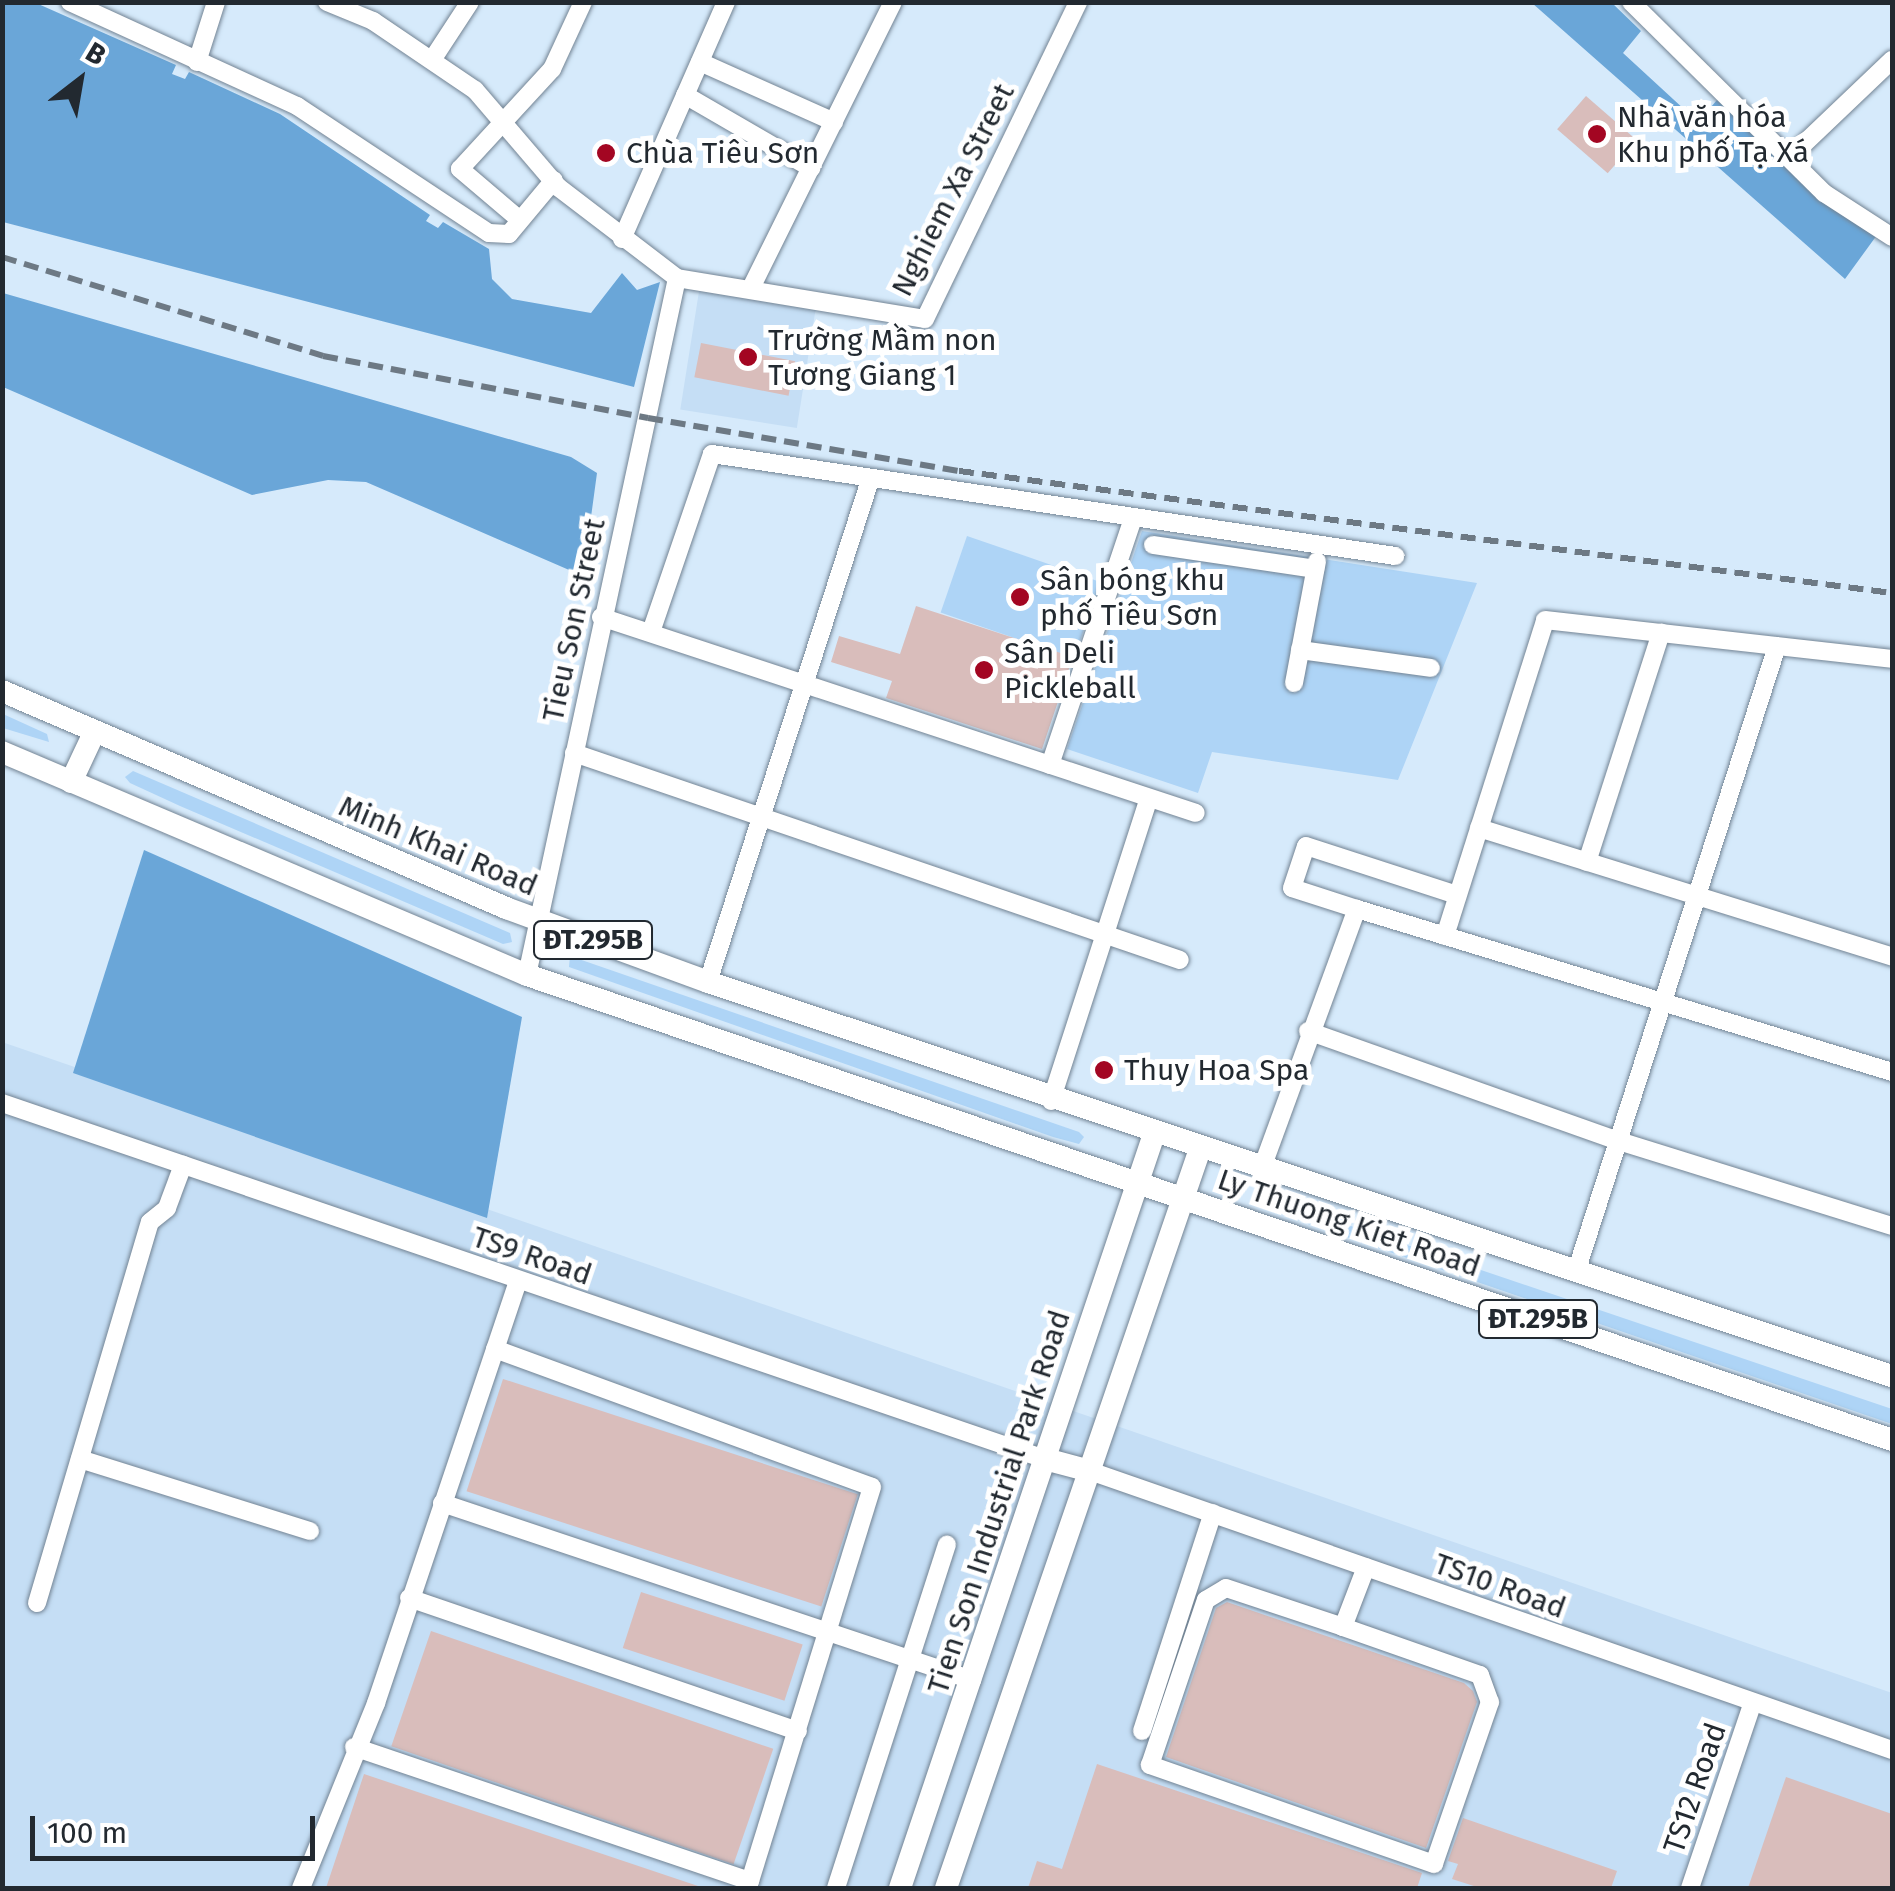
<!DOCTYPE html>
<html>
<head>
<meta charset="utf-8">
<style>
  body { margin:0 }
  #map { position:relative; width:1895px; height:1891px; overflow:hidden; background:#d6eafb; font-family:"Fira Sans",sans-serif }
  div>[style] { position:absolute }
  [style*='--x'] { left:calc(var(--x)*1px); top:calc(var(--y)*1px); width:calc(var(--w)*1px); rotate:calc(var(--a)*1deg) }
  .built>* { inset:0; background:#c5def5; transform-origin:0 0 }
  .green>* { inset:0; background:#aed4f6; transform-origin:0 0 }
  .water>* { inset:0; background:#6aa6d8 }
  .building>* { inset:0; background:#d9bdbb; transform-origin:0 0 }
  .roads { filter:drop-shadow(0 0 2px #728393) drop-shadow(0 0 2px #728393) }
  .minor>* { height:18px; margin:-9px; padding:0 9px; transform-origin:9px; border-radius:9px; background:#fff }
  .major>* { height:22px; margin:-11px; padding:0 11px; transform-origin:11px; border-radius:11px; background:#fff }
  .rail>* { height:6px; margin-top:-3px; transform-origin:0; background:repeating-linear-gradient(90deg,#6d7984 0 15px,transparent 0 23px) }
  .dots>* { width:28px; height:28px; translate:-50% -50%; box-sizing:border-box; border:5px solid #fff; border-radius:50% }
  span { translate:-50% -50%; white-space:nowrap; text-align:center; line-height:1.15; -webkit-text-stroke:10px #fff; paint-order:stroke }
  .shield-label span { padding:2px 8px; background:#fff; border:2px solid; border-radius:8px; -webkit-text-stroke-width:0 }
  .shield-label { font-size:28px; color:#222930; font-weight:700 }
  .poi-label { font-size:30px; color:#222930 }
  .left { translate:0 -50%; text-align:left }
  .street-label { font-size:30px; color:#222930 }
  .frame { position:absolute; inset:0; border:5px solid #222930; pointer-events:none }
  .north { position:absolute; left:30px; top:30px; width:100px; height:100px; -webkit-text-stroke:8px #fff; paint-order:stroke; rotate:31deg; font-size:28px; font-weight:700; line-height:40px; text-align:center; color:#222930 }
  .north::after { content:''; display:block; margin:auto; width:35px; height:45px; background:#222930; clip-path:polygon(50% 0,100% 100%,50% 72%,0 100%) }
  .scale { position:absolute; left:30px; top:1816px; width:285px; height:45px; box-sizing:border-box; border:5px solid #222930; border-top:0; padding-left:12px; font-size:30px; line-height:35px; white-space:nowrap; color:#222930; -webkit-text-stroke:8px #fff; paint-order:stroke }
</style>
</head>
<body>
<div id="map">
  <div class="built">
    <i style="left:700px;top:285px;width:118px;height:126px;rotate:9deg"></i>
    <i style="clip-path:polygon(2px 1042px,1892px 1693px,1892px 1888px,3px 1888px)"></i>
  </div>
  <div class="green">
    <i style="clip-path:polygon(1142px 531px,1477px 583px,1398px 780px,1212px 752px,1198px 793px,1067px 749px)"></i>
    <i style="left:967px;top:536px;width:141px;height:81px;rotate:19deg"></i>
    <i style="clip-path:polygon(3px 714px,47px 734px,49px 742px,3px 728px)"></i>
    <i style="clip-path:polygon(133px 771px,510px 933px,512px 942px,503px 944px,180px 806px,130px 783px,125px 777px)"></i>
    <i style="clip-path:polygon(570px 956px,1079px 1132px,1084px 1137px,1079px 1144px,1053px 1137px,569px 967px)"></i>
    <i style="clip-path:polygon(1274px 1200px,1892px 1409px,1892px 1424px,1273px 1212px,1269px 1206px)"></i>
  </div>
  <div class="water">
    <i style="clip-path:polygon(2px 3px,36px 3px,176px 65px,172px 74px,185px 79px,189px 72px,280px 114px,430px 215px,426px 221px,438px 228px,443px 222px,489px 249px,492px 279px,512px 299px,591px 313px,622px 273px,637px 290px,660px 282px,634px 387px,3px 222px)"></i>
    <i style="clip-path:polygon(1532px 3px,1612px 3px,1641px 31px,1623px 53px,1698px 122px,1717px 100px,1877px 235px,1845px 279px)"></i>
    <i style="clip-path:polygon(3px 293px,571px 457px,597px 473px,583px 576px,366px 482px,328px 480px,252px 495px,3px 387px)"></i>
    <i style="clip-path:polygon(144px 850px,522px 1017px,487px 1218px,73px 1073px)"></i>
  </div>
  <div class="building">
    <i style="left:1586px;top:96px;width:67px;height:44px;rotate:41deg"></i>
    <i style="left:701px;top:343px;width:96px;height:35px;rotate:11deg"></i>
    <i style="clip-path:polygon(916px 606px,1073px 657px,1042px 749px,886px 698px,892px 681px,831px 662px,839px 636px,900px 654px)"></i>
    <i style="left:503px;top:1379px;width:373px;height:118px;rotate:18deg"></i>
    <i style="left:641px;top:1592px;width:170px;height:59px;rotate:18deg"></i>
    <i style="clip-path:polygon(1227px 1602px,1464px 1683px,1473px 1691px,1477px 1702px,1426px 1848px,1166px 1757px,1216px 1608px)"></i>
    <i style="left:431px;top:1631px;width:362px;height:122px;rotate:19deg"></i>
    <i style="clip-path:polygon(1097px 1764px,1422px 1873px,1417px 1888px,1028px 1888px,1037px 1861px,1062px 1869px)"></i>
    <i style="clip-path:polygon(364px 1774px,698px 1886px,698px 1888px,326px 1888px)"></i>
    <i style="clip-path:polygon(1786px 1777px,1892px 1814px,1892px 1888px,1748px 1888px)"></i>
    <i style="clip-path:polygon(1463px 1818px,1617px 1871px,1611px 1888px,1480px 1888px,1452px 1879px,1458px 1864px,1448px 1861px)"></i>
  </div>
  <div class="roads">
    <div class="minor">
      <i style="--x:70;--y:2;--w:250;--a:24.6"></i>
      <i style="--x:297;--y:106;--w:230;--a:33.5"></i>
      <i style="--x:489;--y:233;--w:20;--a:3"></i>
      <i style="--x:509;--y:234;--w:70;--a:-50.2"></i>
      <i style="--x:327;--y:2;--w:50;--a:22.4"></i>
      <i style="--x:373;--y:21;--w:123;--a:34.1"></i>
      <i style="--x:475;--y:90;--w:128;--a:49.4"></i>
      <i style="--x:558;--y:187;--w:150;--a:37.4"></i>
      <i style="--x:677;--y:278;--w:251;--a:9.4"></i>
      <i style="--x:925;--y:319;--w:352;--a:-64.2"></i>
      <i style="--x:1631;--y:2;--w:272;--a:44.7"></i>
      <i style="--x:1824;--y:193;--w:81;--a:32.9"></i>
      <i style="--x:432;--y:60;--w:69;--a:-56.8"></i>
      <i style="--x:197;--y:62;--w:63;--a:-72.4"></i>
      <i style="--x:700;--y:62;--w:147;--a:24.1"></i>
      <i style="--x:685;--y:95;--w:146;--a:30.1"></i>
      <i style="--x:1789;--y:158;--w:142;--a:-43.6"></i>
      <i style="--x:520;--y:220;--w:79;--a:-139.6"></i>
      <i style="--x:460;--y:169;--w:136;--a:-47.4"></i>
      <i style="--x:552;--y:69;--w:74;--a:-65.2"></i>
      <i style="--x:622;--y:239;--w:259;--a:-66.3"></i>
      <i style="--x:751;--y:288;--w:319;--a:-63.6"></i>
      <i style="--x:1153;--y:545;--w:164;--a:8.4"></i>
      <i style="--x:601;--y:617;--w:626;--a:18.23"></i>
      <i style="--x:651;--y:632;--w:188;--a:-71.1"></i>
      <i style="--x:712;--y:454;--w:691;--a:8.49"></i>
      <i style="--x:1300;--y:650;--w:132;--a:7.8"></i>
      <i style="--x:1294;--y:683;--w:124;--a:-79.3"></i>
      <i style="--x:574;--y:753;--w:640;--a:18.86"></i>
      <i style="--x:1050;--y:765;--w:261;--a:-71.4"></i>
      <i style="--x:1479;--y:828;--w:433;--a:17.3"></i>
      <i style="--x:1587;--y:862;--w:241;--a:-72.1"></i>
      <i style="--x:1357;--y:909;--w:68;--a:-162.1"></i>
      <i style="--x:1292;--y:888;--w:44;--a:-71.6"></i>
      <i style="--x:1306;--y:846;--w:159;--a:18"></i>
      <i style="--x:1445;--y:936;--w:331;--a:-72.4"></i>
      <i style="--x:1545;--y:620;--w:349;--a:6.4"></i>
      <i style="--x:527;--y:975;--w:713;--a:-77.85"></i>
      <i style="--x:708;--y:982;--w:527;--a:-72.11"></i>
      <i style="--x:1308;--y:1031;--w:330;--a:19.5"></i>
      <i style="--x:1619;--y:1141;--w:286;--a:17.3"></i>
      <i style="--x:1051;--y:1101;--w:318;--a:-72.1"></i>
      <i style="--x:2;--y:1103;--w:1102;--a:18.85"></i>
      <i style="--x:1262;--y:1168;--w:276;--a:-69.9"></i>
      <i style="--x:1357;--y:909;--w:559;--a:16.94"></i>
      <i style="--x:1577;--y:1269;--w:654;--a:-72.2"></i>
      <i style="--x:495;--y:1349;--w:401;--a:20.1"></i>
      <i style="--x:872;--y:1487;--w:420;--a:107.2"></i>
      <i style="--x:80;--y:1459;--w:241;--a:17.4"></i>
      <i style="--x:1090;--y:1471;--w:849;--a:19.18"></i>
      <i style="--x:442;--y:1503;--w:559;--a:18.47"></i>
      <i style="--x:409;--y:1598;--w:411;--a:18.9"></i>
      <i style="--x:37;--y:1603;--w:397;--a:-73.5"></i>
      <i style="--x:150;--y:1222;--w:22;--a:-39"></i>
      <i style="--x:167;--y:1208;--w:46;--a:-69.6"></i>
      <i style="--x:1343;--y:1627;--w:145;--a:19.3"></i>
      <i style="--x:1480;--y:1675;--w:29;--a:70"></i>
      <i style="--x:1490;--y:1702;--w:171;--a:109.1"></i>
      <i style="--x:1434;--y:1864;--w:301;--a:-160.8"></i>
      <i style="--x:1150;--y:1765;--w:174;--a:-71.3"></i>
      <i style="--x:1206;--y:1600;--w:23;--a:-31"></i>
      <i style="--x:1226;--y:1588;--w:123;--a:18.4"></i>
      <i style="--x:1343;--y:1627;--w:64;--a:-69"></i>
      <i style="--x:1142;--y:1731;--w:229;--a:-72"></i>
      <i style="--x:354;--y:1747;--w:418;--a:18.7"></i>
      <i style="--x:301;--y:1888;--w:200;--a:-67.9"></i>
      <i style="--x:376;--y:1703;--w:446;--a:-71.4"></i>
      <i style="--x:836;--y:1888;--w:361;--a:-72.1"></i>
      <i style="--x:1690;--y:1888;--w:193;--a:-71.3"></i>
    </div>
    <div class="major">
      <i style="--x:2;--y:691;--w:549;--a:23.29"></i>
      <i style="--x:506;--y:908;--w:215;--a:20.1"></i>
      <i style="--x:708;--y:982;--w:1248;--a:18.41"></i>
      <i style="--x:2;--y:752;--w:570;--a:23.01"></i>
      <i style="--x:527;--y:975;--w:1442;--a:18.81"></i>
      <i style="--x:71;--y:782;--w:54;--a:-64.9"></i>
      <i style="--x:1045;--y:1459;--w:47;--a:14.9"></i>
      <i style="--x:900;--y:1888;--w:796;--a:-71.38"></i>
      <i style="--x:946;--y:1888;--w:781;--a:-71.03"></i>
    </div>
  </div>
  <div class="rail">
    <i style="--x:2;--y:257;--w:336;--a:17.1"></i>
    <i style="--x:323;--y:356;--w:331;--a:10.8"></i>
    <i style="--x:648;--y:418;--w:315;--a:9.7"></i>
    <i style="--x:959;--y:471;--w:941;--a:7.45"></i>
  </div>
  <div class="dots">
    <i style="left:1597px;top:134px;background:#a30622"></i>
    <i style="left:606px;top:153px;background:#a30622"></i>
    <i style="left:748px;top:357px;background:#a30622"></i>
    <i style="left:1020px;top:597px;background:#a30622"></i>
    <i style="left:984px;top:670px;background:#a30622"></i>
    <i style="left:1104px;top:1070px;background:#a30622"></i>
  </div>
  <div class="shield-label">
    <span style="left:593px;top:940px">ĐT.295B</span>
    <span style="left:1538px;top:1319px">ĐT.295B</span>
  </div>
  <div class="poi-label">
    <span class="left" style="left:1617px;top:134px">Nhà văn hóa<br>Khu phố Tạ Xá</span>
    <span class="left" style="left:626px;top:153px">Chùa Tiêu Sơn</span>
    <span class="left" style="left:768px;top:357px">Trường Mầm non<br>Tương Giang 1</span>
    <span class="left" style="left:1040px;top:597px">Sân bóng khu<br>phố Tiêu Sơn</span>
    <span class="left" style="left:1004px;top:670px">Sân Deli<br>Pickleball</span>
    <span class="left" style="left:1124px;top:1070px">Thuy Hoa Spa</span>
  </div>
  <div class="street-label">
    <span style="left:953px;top:190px;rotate:-63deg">Nghiem Xa Street</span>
    <span style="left:574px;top:620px;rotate:-78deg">Tieu Son Street</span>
    <span style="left:438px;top:846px;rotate:23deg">Minh Khai Road</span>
    <span style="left:1349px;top:1223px;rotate:19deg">Ly Thuong Kiet Road</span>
    <span style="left:532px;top:1256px;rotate:19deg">TS9 Road</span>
    <span style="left:999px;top:1502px;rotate:-72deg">Tien Son Industrial Park Road</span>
    <span style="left:1500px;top:1586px;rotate:20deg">TS10 Road</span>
    <span style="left:1695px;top:1788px;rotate:-71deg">TS12 Road</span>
  </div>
  <div class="frame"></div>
  <div class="north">B</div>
  <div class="scale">100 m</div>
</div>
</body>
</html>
